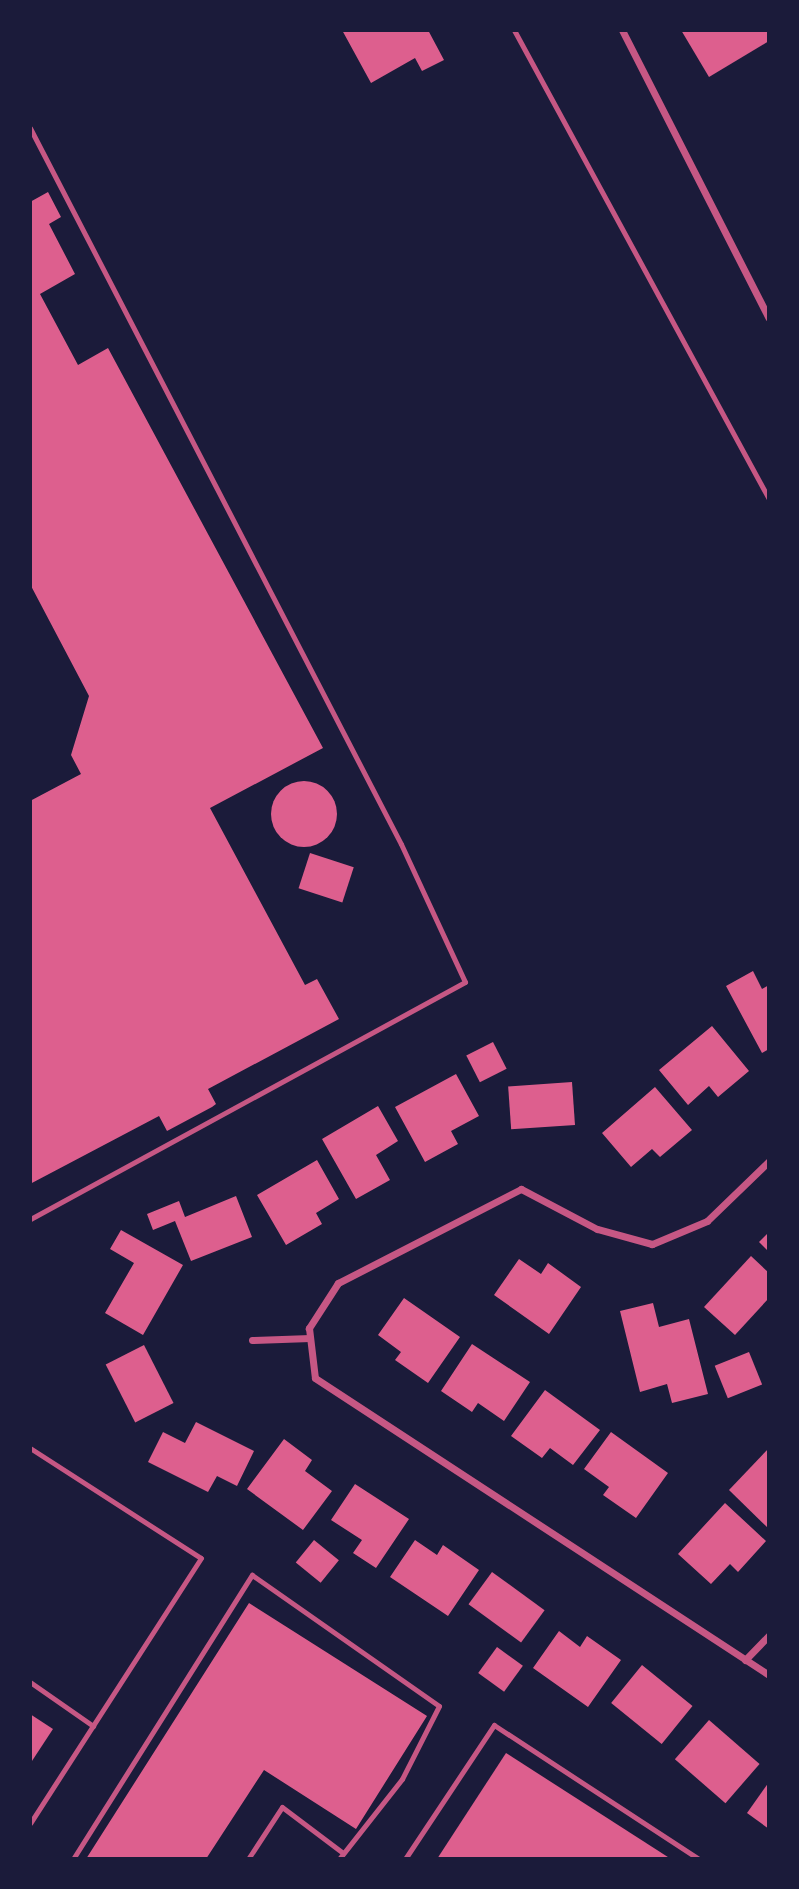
<!DOCTYPE html>
<html>
<head>
<meta charset="utf-8">
<style>
  body { margin:0 }
  #map { position:relative; width:799px; height:1889px; overflow:hidden; background:#1b1b3a; font-family:"Roboto Condensed",sans-serif }
  div>[style] { position:absolute }
  [style*='--x'] { left:calc(var(--x)*1px); top:calc(var(--y)*1px); width:calc(var(--w)*1px); rotate:calc(var(--a)*1deg) }
  .building>* { inset:0; background:#dd5f8e; transform-origin:0 0 }
  .round { border-radius:50% }
  .service>* { height:5px; margin:-2.5px; padding:0 2.5px; transform-origin:2.5px; border-radius:2.5px; background:#c65784 }
  .minor>* { height:7px; margin:-3.5px; padding:0 3.5px; transform-origin:3.5px; border-radius:3.5px; background:#c65784 }
  span { translate:-50% -50%; white-space:nowrap; text-align:center; line-height:1.15; -webkit-text-stroke:5px #1b1b3a; paint-order:stroke }
  .frame { position:absolute; inset:0; border:32px solid #1b1b3a; pointer-events:none }
</style>
</head>
<body>
<div id="map">
  <div class="building">
    <i style="clip-path:polygon(342px 30px,428px 30px,444px 60px,422px 71px,415px 58px,371px 83px)"></i>
    <i style="clip-path:polygon(681px 30px,769px 30px,769px 41px,709px 77px)"></i>
    <i style="clip-path:polygon(48px 192px,61px 217px,49px 224px,75px 274px,40px 294px,78px 365px,108px 348px,323px 748px,210px 808px,305px 985px,317px 979px,339px 1019px,208px 1089px,216px 1104px,212px 1107px,167px 1131px,159px 1116px,30px 1184px,30px 801px,81px 774px,71px 755px,89px 696px,30px 584px,30px 202px)"></i>
    <i class="round" style="left:271px;top:781px;width:66px;height:66px"></i>
    <i style="left:310px;top:853px;width:46px;height:37px;rotate:18deg"></i>
    <i style="clip-path:polygon(753px 971px,762px 989px,769px 985px,769px 1049px,762px 1053px,726px 986px)"></i>
    <i style="clip-path:polygon(712px 1026px,749px 1071px,718px 1097px,709px 1086px,688px 1105px,659px 1070px)"></i>
    <i style="left:493px;top:1042px;width:30px;height:30px;rotate:63deg"></i>
    <i style="clip-path:polygon(456px 1074px,479px 1116px,451px 1131px,458px 1144px,425px 1162px,395px 1107px)"></i>
    <i style="left:572px;top:1082px;width:43px;height:64px;rotate:86deg"></i>
    <i style="clip-path:polygon(655px 1087px,692px 1130px,660px 1157px,652px 1149px,631px 1167px,602px 1133px)"></i>
    <i style="clip-path:polygon(378px 1106px,398px 1141px,376px 1155px,390px 1180px,356px 1199px,322px 1139px)"></i>
    <i style="clip-path:polygon(317px 1160px,339px 1199px,316px 1213px,322px 1224px,286px 1245px,257px 1195px)"></i>
    <i style="clip-path:polygon(236px 1196px,252px 1237px,191px 1261px,175px 1221px,153px 1230px,147px 1214px,179px 1201px,185px 1217px)"></i>
    <i style="clip-path:polygon(121px 1230px,183px 1265px,143px 1335px,105px 1313px,134px 1263px,110px 1249px)"></i>
    <i style="clip-path:polygon(769px 1232px,769px 1252px,759px 1242px)"></i>
    <i style="clip-path:polygon(751px 1256px,769px 1273px,769px 1298px,735px 1335px,704px 1307px)"></i>
    <i style="clip-path:polygon(519px 1259px,541px 1274px,548px 1263px,581px 1287px,549px 1334px,494px 1295px)"></i>
    <i style="clip-path:polygon(404px 1298px,460px 1337px,428px 1383px,395px 1360px,401px 1352px,378px 1335px)"></i>
    <i style="clip-path:polygon(653px 1303px,659px 1327px,689px 1319px,708px 1394px,672px 1403px,667px 1384px,640px 1392px,620px 1311px)"></i>
    <i style="clip-path:polygon(472px 1344px,530px 1382px,504px 1421px,478px 1403px,472px 1412px,441px 1391px)"></i>
    <i style="left:144px;top:1345px;width:65px;height:43px;rotate:63deg"></i>
    <i style="left:749px;top:1352px;width:35px;height:37px;rotate:68deg"></i>
    <i style="clip-path:polygon(545px 1390px,600px 1430px,573px 1465px,550px 1448px,542px 1458px,511px 1436px)"></i>
    <i style="clip-path:polygon(196px 1422px,254px 1451px,237px 1486px,217px 1476px,208px 1492px,148px 1462px,163px 1432px,185px 1443px)"></i>
    <i style="clip-path:polygon(611px 1432px,668px 1473px,636px 1518px,603px 1495px,609px 1487px,584px 1469px)"></i>
    <i style="clip-path:polygon(284px 1439px,312px 1460px,305px 1471px,332px 1491px,303px 1530px,247px 1489px)"></i>
    <i style="clip-path:polygon(769px 1448px,769px 1529px,729px 1490px)"></i>
    <i style="clip-path:polygon(355px 1484px,409px 1519px,376px 1568px,353px 1553px,362px 1540px,331px 1520px)"></i>
    <i style="clip-path:polygon(725px 1503px,766px 1541px,738px 1572px,730px 1564px,711px 1584px,678px 1554px)"></i>
    <i style="left:314px;top:1540px;width:32px;height:29px;rotate:39deg"></i>
    <i style="clip-path:polygon(415px 1540px,437px 1555px,443px 1545px,479px 1570px,448px 1616px,390px 1577px)"></i>
    <i style="left:492px;top:1572px;width:65px;height:40px;rotate:36deg"></i>
    <i style="clip-path:polygon(249px 1603px,427px 1716px,356px 1829px,264px 1770px,206px 1859px,86px 1859px)"></i>
    <i style="clip-path:polygon(559px 1631px,580px 1647px,587px 1636px,621px 1660px,588px 1707px,533px 1668px)"></i>
    <i style="left:497px;top:1647px;width:32px;height:32px;rotate:36deg"></i>
    <i style="left:642px;top:1665px;width:65px;height:49px;rotate:39deg"></i>
    <i style="clip-path:polygon(30px 1714px,53px 1729px,30px 1764px)"></i>
    <i style="left:709px;top:1720px;width:67px;height:52px;rotate:41deg"></i>
    <i style="clip-path:polygon(506px 1753px,671px 1859px,437px 1859px)"></i>
    <i style="clip-path:polygon(769px 1782px,769px 1829px,747px 1813px)"></i>
  </div>
  <div class="service">
    <i style="--x:514;--y:30;--w:534;--a:61.47"></i>
    <i style="--x:30;--y:128;--w:806;--a:62.61"></i>
    <i style="--x:401;--y:844;--w:152;--a:65.1"></i>
    <i style="--x:465;--y:982;--w:495;--a:151.4"></i>
    <i style="--x:30;--y:1448;--w:203;--a:32.8"></i>
    <i style="--x:201;--y:1558;--w:315;--a:122.8"></i>
    <i style="--x:30;--y:1682;--w:77;--a:34.9"></i>
    <i style="--x:73;--y:1859;--w:336;--a:-57.8"></i>
    <i style="--x:252;--y:1575;--w:228;--a:35"></i>
    <i style="--x:439;--y:1706;--w:82;--a:116.9"></i>
    <i style="--x:402;--y:1779;--w:102;--a:128.2"></i>
    <i style="--x:248;--y:1859;--w:62;--a:-56.8"></i>
    <i style="--x:282;--y:1807;--w:76;--a:37"></i>
    <i style="--x:405;--y:1859;--w:161;--a:-56.4"></i>
    <i style="--x:494;--y:1725;--w:245;--a:33.2"></i>
  </div>
  <div class="minor">
    <i style="--x:622;--y:30;--w:323;--a:63"></i>
    <i style="--x:769;--y:1161;--w:86;--a:135.9"></i>
    <i style="--x:707;--y:1221;--w:60;--a:157.3"></i>
    <i style="--x:652;--y:1244;--w:57;--a:-164.7"></i>
    <i style="--x:597;--y:1229;--w:86;--a:-152.2"></i>
    <i style="--x:521;--y:1189;--w:206;--a:152.8"></i>
    <i style="--x:338;--y:1283;--w:54;--a:122.8"></i>
    <i style="--x:309;--y:1328;--w:50;--a:83.2"></i>
    <i style="--x:315;--y:1378;--w:543;--a:33.19"></i>
    <i style="--x:252;--y:1340;--w:58;--a:-2"></i>
    <i style="--x:745;--y:1660;--w:35;--a:-46"></i>
  </div>
  <div class="frame"></div>
</div>
</body>
</html>
